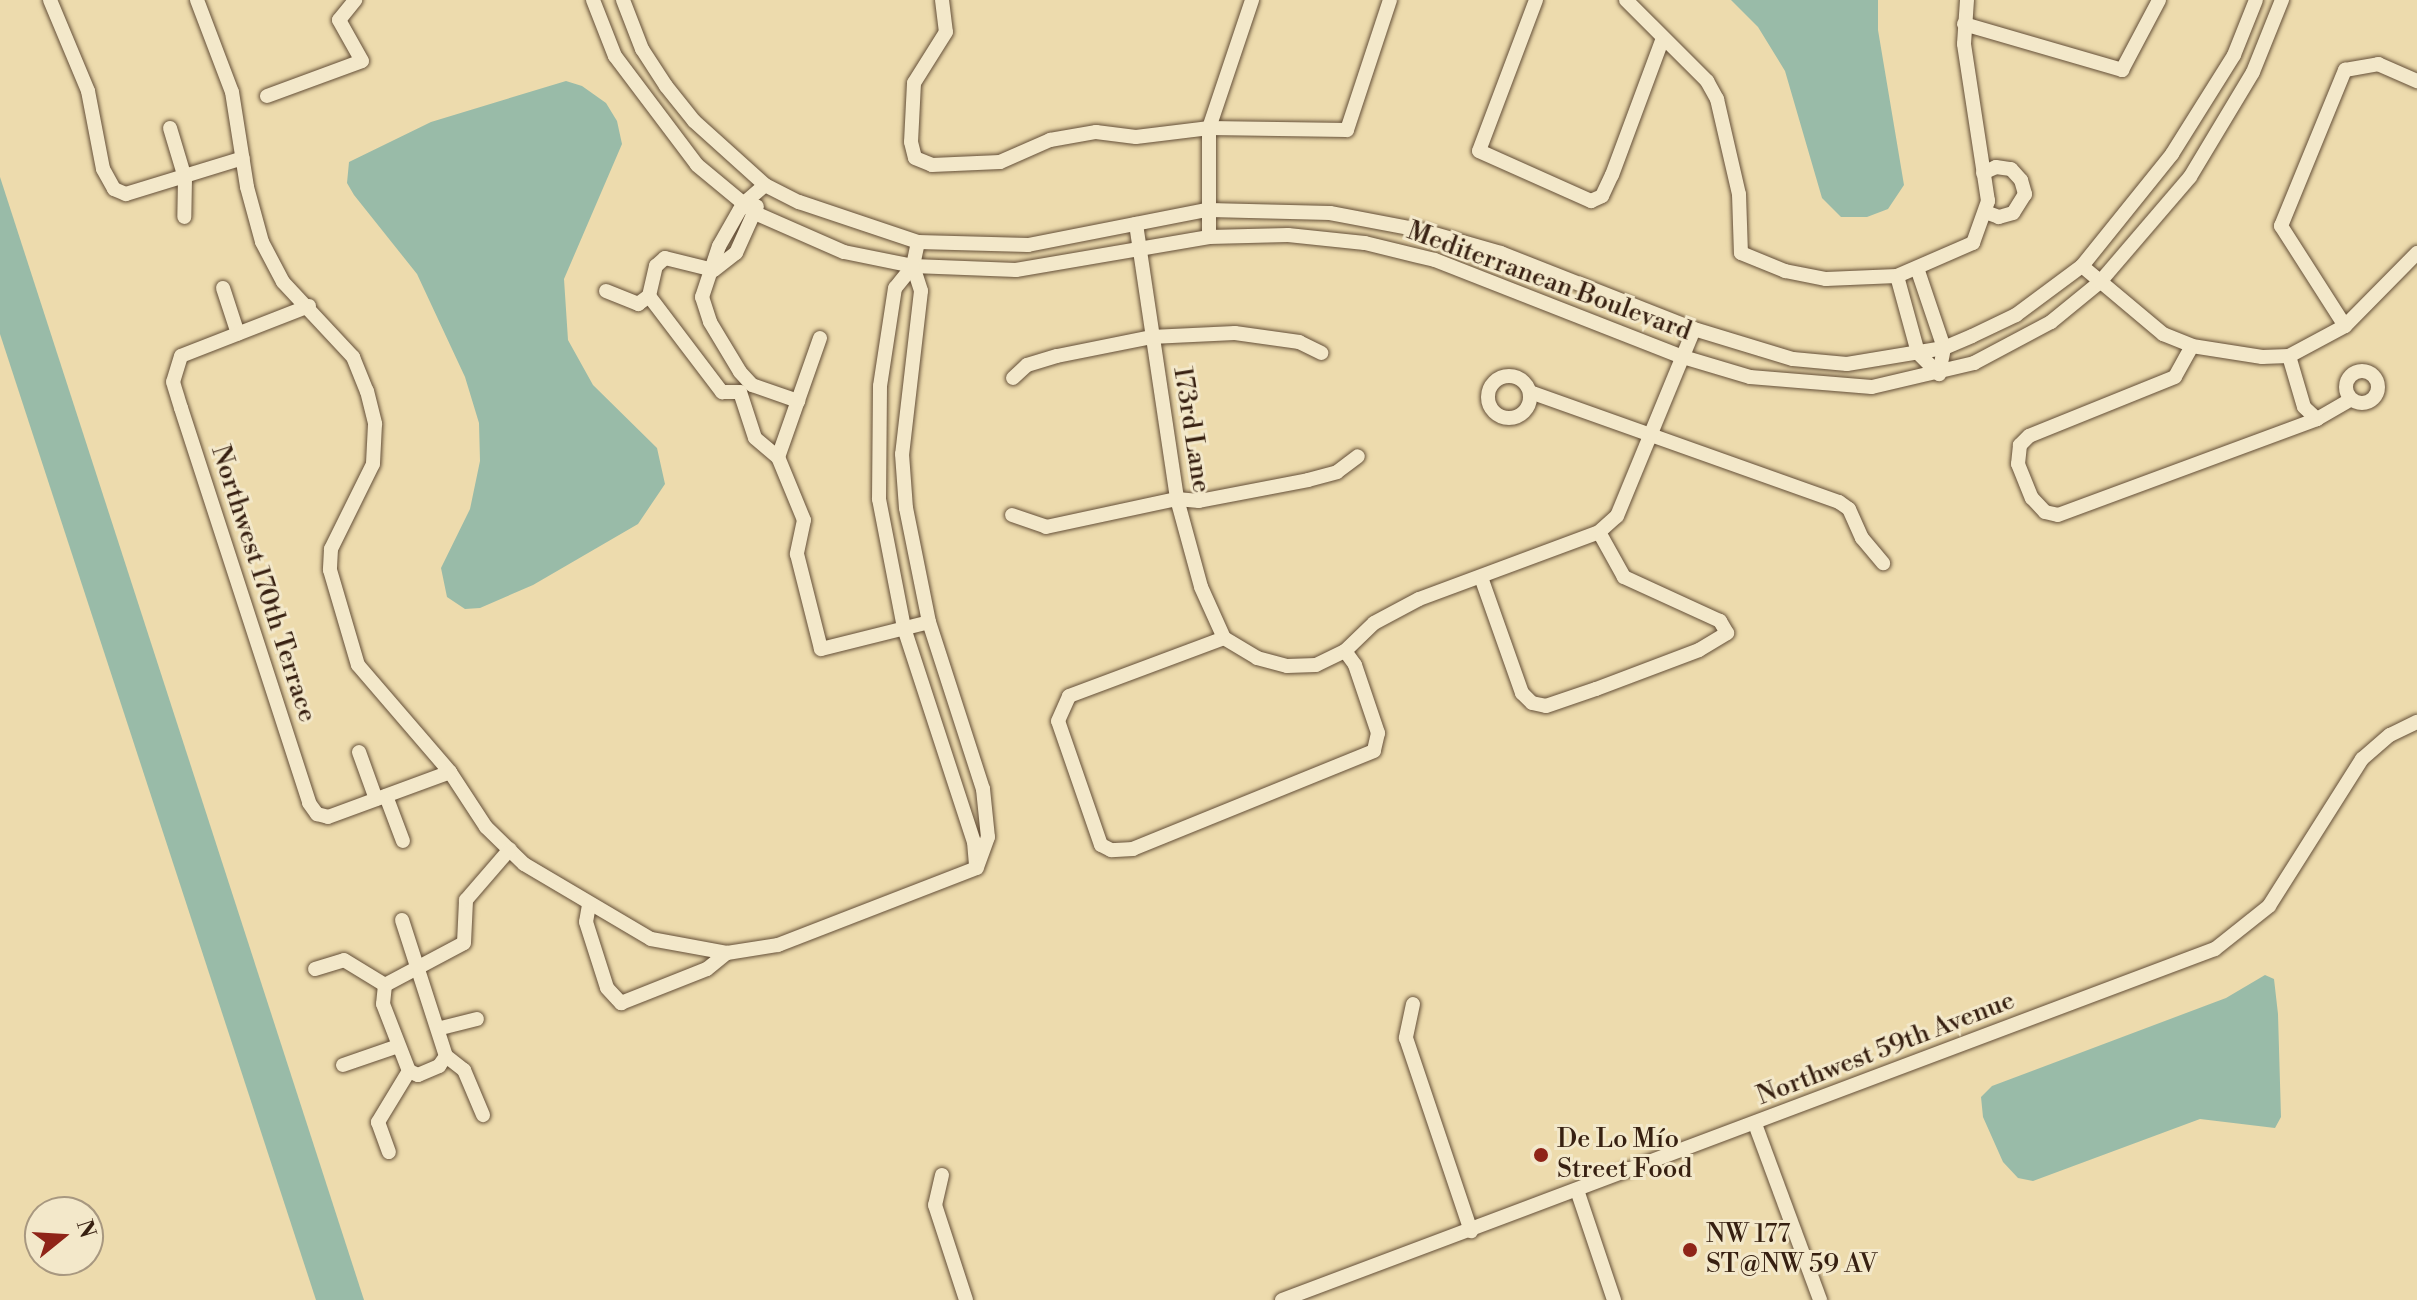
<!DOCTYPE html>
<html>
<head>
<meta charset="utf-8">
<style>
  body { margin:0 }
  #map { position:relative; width:2417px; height:1300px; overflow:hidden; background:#eddbad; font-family:"Libre Bodoni",serif }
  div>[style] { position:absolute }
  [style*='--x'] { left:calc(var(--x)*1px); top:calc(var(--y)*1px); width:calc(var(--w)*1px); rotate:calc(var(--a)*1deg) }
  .water>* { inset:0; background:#99bba8 }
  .roads { filter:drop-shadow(0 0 2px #644f38) drop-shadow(0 0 2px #644f38) }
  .minor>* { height:14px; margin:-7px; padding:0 7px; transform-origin:7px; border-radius:7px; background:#f3e8ca }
  .minor>.ring { margin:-7px; padding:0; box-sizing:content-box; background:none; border:14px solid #f3e8ca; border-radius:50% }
  .dots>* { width:22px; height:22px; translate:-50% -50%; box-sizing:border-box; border:4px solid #f3e8ca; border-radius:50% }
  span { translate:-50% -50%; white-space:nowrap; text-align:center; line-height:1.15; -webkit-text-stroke:6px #f3e8ca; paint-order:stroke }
  .street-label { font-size:26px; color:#372011 }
  .poi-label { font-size:26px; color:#372011 }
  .left { translate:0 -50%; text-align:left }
  .north { position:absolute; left:24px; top:1196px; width:80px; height:80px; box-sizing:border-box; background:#f3e8ca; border:2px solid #a89880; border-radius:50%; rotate:72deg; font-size:22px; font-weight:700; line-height:32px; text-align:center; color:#372011 }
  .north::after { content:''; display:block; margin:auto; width:28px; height:36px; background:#8f2418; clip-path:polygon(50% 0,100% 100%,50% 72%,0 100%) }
</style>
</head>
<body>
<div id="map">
  <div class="water">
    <i style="clip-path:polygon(1731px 0,1878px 0,1878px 30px,1904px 185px,1888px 209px,1867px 217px,1841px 217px,1822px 198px,1785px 71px,1758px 27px)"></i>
    <i style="clip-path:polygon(566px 81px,582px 86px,606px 103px,617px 121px,622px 144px,564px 279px,568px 340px,593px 385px,657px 448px,665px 484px,638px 524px,533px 585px,480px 608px,465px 609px,447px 597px,441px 568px,470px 509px,480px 461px,479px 423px,465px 377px,417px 274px,354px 195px,347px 183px,349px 162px,431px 122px)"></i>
    <i style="clip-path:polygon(0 177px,364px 1300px,316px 1300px,0 334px)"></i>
    <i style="clip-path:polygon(2265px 975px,2274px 979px,2278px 1014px,2281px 1117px,2275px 1128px,2200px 1119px,2033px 1181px,2018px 1178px,2003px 1162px,1983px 1117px,1981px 1097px,1992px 1086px,2226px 998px)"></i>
  </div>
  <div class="roads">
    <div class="minor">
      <i style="--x:50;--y:0;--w:99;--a:67.3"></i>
      <i style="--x:88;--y:91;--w:79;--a:79.1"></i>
      <i style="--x:103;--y:169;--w:23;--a:61"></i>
      <i style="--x:114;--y:189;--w:13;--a:23"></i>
      <i style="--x:126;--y:194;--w:122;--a:-17.1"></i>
      <i style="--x:197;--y:0;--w:98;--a:69.2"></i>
      <i style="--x:232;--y:92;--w:96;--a:81"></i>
      <i style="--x:247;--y:187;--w:57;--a:74.7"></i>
      <i style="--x:262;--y:242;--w:45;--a:62.3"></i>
      <i style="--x:283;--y:282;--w:103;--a:47"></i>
      <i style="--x:353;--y:357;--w:37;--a:68"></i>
      <i style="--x:367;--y:391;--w:34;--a:76"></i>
      <i style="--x:375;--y:424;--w:40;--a:92.9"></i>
      <i style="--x:373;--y:464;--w:95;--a:116.3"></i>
      <i style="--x:331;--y:549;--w:21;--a:93"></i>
      <i style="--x:330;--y:570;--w:99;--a:73.6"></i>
      <i style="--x:358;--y:665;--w:141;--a:49.3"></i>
      <i style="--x:450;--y:772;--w:66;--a:56.8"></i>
      <i style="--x:486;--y:827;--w:53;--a:44.2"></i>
      <i style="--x:524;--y:864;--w:147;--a:30.6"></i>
      <i style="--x:651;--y:939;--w:77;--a:10.4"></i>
      <i style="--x:593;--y:0;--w:60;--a:68.6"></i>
      <i style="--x:615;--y:56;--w:136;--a:53"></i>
      <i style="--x:697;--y:165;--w:75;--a:39.6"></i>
      <i style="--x:755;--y:213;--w:97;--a:23.7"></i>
      <i style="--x:844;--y:252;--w:70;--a:11.5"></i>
      <i style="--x:913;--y:266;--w:103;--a:2.2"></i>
      <i style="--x:1016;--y:270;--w:196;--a:-9.7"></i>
      <i style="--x:1209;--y:237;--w:79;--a:-1.5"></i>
      <i style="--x:1288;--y:235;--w:77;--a:5.9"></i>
      <i style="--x:1365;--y:243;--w:72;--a:13.7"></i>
      <i style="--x:1435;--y:260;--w:266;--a:21.4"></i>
      <i style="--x:1683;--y:357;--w:70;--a:16.6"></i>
      <i style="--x:1750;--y:377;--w:122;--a:4.7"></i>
      <i style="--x:1872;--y:387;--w:105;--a:-13.2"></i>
      <i style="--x:1974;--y:363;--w:87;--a:-28"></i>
      <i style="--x:2051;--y:322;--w:63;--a:-39.2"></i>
      <i style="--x:2100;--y:282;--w:138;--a:-49.4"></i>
      <i style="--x:2190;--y:177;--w:122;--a:-59"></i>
      <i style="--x:2253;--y:72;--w:78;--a:-68.1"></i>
      <i style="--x:623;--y:0;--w:53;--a:68.8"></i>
      <i style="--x:642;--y:49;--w:44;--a:57"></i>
      <i style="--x:666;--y:86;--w:45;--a:51.3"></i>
      <i style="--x:694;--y:121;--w:96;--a:42"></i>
      <i style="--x:765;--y:185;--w:38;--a:27"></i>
      <i style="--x:799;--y:202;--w:126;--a:18.6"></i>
      <i style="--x:918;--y:242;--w:110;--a:1.6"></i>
      <i style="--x:1028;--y:245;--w:181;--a:-11.1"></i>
      <i style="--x:1206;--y:210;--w:124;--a:1.4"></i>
      <i style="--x:1330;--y:213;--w:96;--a:10.8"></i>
      <i style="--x:1424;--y:231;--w:80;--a:15.9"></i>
      <i style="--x:1501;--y:253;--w:207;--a:21.5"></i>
      <i style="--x:1694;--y:329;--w:103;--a:16.9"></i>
      <i style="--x:1793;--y:359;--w:54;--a:5.3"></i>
      <i style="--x:1847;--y:364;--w:98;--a:-9.4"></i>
      <i style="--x:1944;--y:348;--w:30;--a:-23"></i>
      <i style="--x:1972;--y:336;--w:49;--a:-25.5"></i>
      <i style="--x:2016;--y:315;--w:82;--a:-36.6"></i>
      <i style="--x:2082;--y:266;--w:144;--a:-51.2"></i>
      <i style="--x:2172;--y:154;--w:117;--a:-57.9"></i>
      <i style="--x:2234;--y:55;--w:59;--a:-68.2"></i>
      <i style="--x:942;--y:0;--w:32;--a:83"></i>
      <i style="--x:946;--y:32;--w:60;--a:122.1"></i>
      <i style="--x:914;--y:83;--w:59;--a:92.9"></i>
      <i style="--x:911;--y:142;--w:16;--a:76"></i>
      <i style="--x:915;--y:158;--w:18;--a:22"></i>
      <i style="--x:932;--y:165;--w:68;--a:-2.5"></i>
      <i style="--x:1000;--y:162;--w:55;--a:-23.7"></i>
      <i style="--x:1050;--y:140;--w:47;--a:-9.9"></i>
      <i style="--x:1096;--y:132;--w:40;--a:7.1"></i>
      <i style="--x:1136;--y:137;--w:74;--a:-7"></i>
      <i style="--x:1209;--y:128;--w:138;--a:0.8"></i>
      <i style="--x:1347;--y:130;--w:137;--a:-71.7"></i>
      <i style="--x:1536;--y:0;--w:161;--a:110.7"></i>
      <i style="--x:1479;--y:151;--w:123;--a:24.1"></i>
      <i style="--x:1591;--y:201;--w:12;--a:-24"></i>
      <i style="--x:1602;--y:196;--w:23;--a:-65"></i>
      <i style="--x:1612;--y:175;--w:146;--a:-69.6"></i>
      <i style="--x:1626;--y:0;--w:115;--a:45"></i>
      <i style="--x:1707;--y:81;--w:21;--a:61"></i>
      <i style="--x:1717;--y:99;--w:98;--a:77"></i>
      <i style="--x:1739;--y:194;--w:59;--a:88.1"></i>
      <i style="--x:1741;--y:253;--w:48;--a:22.2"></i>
      <i style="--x:1785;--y:271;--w:42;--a:11"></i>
      <i style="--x:1826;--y:279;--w:71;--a:-2.4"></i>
      <i style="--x:1897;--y:276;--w:83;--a:-23.5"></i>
      <i style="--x:1973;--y:243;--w:45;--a:-70.3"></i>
      <i style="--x:1988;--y:201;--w:159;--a:-98.7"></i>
      <i style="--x:1964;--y:44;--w:44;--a:-86.1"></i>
      <i style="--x:1964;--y:24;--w:165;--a:16.2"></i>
      <i style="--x:2122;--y:70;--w:79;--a:-62.1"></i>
      <i style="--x:267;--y:96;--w:101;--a:-20.2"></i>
      <i style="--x:362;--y:61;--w:47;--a:-119.3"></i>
      <i style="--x:339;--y:20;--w:26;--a:-51"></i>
      <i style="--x:170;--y:128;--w:52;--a:73.3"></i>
      <i style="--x:185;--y:178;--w:39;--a:91"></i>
      <i style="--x:1983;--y:173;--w:14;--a:-25"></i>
      <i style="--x:1996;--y:167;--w:15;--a:8"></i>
      <i style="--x:2011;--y:169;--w:15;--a:48"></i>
      <i style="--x:2021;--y:180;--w:15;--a:74"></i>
      <i style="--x:2025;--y:194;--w:22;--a:122"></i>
      <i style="--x:2013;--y:213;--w:15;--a:164"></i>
      <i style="--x:1999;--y:217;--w:15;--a:-160"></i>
      <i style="--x:765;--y:185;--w:29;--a:139"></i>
      <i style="--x:743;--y:204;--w:48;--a:119.7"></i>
      <i style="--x:719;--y:246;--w:54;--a:108.4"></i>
      <i style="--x:702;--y:297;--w:26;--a:72"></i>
      <i style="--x:710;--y:322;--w:58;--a:59"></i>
      <i style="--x:740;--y:372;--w:18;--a:47"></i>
      <i style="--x:752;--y:385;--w:49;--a:19.2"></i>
      <i style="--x:1136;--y:224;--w:278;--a:81.5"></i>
      <i style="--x:1177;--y:499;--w:91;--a:74.7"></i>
      <i style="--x:1201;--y:587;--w:56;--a:65.7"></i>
      <i style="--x:1209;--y:237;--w:109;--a:-90"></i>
      <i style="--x:1209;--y:128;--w:135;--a:-71.4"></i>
      <i style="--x:918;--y:242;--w:25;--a:102"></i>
      <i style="--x:913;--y:266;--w:26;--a:72"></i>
      <i style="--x:921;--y:291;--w:164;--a:96.6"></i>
      <i style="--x:902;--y:454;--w:54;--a:85.8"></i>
      <i style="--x:906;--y:508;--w:116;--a:78.6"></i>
      <i style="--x:929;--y:622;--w:176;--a:72.1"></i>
      <i style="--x:983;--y:789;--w:48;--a:84.1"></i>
      <i style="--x:988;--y:837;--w:33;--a:110"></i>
      <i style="--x:913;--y:266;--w:28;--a:129"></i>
      <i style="--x:895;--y:288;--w:99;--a:98.7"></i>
      <i style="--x:880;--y:386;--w:113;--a:90.5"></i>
      <i style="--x:879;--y:499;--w:131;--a:79"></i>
      <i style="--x:904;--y:628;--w:225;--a:71.9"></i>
      <i style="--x:974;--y:842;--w:22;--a:85"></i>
      <i style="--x:2082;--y:266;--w:106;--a:40"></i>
      <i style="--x:2163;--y:334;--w:31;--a:22"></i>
      <i style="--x:2192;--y:346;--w:71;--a:8.9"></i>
      <i style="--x:2262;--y:357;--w:27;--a:-2"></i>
      <i style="--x:2289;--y:356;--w:64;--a:-28.2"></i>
      <i style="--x:2345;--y:326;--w:103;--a:-45.4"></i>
      <i style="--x:714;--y:270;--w:28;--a:-38"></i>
      <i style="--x:736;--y:253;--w:51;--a:-65.9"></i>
      <i style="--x:1918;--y:271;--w:81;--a:71.3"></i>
      <i style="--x:1944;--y:348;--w:26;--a:101"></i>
      <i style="--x:1897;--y:276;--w:80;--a:74.7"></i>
      <i style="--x:1918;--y:353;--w:30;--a:45"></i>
      <i style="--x:223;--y:288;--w:48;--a:71.9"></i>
      <i style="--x:606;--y:291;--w:35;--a:22"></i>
      <i style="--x:638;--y:304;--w:14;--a:-36"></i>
      <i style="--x:649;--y:296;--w:31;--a:-77"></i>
      <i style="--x:656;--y:266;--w:12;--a:-42"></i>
      <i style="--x:665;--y:258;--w:50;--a:13.8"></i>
      <i style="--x:649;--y:296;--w:121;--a:52.8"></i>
      <i style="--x:722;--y:392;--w:18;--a:0"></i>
      <i style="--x:740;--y:392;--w:48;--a:71.9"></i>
      <i style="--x:755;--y:438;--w:30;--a:40"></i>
      <i style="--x:309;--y:306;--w:137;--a:158.7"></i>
      <i style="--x:181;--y:356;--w:27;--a:107"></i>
      <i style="--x:173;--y:382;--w:27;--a:73"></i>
      <i style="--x:181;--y:408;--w:415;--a:72"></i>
      <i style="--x:309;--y:803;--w:14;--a:54"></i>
      <i style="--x:317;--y:814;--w:11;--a:15"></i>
      <i style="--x:328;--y:817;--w:130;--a:-20.2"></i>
      <i style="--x:2345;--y:326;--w:119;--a:-122.6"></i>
      <i style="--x:2281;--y:226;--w:169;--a:-67.7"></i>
      <i style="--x:2345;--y:70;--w:34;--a:-10"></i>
      <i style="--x:2378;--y:64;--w:43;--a:23.6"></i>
      <i style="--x:820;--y:338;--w:126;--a:109.4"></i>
      <i style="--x:778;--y:457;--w:68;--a:67.6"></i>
      <i style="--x:804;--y:520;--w:35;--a:102"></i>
      <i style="--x:797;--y:554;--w:98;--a:75.8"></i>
      <i style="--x:821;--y:649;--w:111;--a:-14"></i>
      <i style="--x:2192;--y:346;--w:35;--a:119"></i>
      <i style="--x:2175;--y:377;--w:157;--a:158"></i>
      <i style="--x:2029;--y:436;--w:13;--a:135"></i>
      <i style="--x:2020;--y:445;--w:19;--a:96"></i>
      <i style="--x:2018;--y:464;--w:37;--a:68"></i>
      <i style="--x:2032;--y:498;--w:19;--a:47"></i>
      <i style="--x:2045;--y:512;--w:13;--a:13"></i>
      <i style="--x:2058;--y:515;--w:276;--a:-20.3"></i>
      <i style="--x:2317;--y:419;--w:39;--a:-30"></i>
      <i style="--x:2289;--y:356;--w:53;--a:73.6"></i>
      <i style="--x:2304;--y:407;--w:18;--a:43"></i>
      <i class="ring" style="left:2346px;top:371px;width:18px;height:18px"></i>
      <i class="ring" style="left:1488px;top:376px;width:28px;height:28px"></i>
      <i style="--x:1013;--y:378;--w:19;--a:-43"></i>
      <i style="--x:1027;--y:365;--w:31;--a:-17"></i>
      <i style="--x:1057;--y:356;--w:96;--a:-11.4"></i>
      <i style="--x:1151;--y:337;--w:84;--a:-2.7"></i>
      <i style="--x:1235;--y:333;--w:65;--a:8"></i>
      <i style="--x:1299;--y:342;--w:25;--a:26"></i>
      <i style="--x:1530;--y:392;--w:328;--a:19.6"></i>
      <i style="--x:1839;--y:502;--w:12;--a:35"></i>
      <i style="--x:1849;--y:509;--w:32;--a:66"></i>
      <i style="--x:1862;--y:538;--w:33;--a:50"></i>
      <i style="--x:1012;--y:515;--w:36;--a:19"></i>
      <i style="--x:1046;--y:527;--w:134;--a:-12.1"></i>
      <i style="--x:1177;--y:499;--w:22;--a:5"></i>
      <i style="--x:1199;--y:501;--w:111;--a:-10.9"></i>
      <i style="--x:1308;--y:480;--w:30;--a:-15"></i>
      <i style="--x:1337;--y:472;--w:26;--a:-37"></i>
      <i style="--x:1482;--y:580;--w:120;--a:70.5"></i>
      <i style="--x:1522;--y:693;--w:14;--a:45"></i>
      <i style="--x:1532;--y:703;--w:14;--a:12"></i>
      <i style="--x:1546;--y:706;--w:53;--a:-18.8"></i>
      <i style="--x:1596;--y:689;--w:110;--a:-20.7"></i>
      <i style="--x:1699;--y:650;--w:33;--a:-31"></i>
      <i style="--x:1727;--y:633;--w:14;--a:-120"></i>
      <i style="--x:1720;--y:621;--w:106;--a:-155.4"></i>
      <i style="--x:1624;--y:577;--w:51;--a:-119.1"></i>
      <i style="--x:1345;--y:651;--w:17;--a:54"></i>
      <i style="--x:1355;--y:665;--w:72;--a:71.3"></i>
      <i style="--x:1378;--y:733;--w:18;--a:103"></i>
      <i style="--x:1374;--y:751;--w:260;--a:157.9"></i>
      <i style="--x:1133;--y:849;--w:22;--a:177"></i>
      <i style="--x:1111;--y:850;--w:11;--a:-153"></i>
      <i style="--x:1101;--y:845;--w:131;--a:-109.1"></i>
      <i style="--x:1058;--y:721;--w:27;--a:-66"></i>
      <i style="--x:1069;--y:696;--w:165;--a:-20.5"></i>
      <i style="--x:1224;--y:638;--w:39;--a:31"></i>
      <i style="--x:1257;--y:658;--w:31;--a:15"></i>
      <i style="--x:1287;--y:666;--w:29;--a:-2"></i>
      <i style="--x:1316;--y:665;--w:32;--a:-26"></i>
      <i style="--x:1345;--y:651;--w:40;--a:-44"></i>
      <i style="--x:1374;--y:623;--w:51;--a:-28.1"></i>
      <i style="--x:1419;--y:599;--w:192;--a:-20.4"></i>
      <i style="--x:1599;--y:532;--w:24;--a:-42"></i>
      <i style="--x:1617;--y:516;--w:202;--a:-67.6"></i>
      <i style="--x:359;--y:752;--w:50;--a:70.1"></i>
      <i style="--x:386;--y:796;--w:48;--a:69.3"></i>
      <i style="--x:589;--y:905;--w:17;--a:100"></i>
      <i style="--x:586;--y:922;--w:69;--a:72.3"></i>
      <i style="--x:607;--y:988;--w:21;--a:47"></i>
      <i style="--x:621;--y:1003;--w:92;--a:-21.6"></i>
      <i style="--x:707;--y:969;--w:26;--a:-39"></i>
      <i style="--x:727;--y:953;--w:52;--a:-8.9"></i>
      <i style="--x:778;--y:945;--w:213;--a:-21.2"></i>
      <i style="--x:402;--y:920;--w:143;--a:72.1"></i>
      <i style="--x:446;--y:1056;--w:23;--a:38"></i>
      <i style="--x:464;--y:1070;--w:49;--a:67.1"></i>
      <i style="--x:315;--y:969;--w:30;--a:-17"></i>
      <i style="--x:344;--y:960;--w:48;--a:31.4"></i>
      <i style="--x:385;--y:985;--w:89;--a:-28"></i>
      <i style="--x:464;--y:943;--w:43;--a:-87.3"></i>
      <i style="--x:466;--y:900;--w:67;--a:-49.2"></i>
      <i style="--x:385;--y:985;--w:19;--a:96"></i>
      <i style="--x:383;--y:1004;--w:72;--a:68.8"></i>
      <i style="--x:409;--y:1071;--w:60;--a:121.3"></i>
      <i style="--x:378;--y:1122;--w:32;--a:70"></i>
      <i style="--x:1413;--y:1004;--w:35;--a:102"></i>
      <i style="--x:1406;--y:1038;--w:204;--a:71.4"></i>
      <i style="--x:441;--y:1028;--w:37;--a:-14"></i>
      <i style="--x:343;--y:1065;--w:58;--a:-19.1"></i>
      <i style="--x:409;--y:1071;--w:10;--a:24"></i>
      <i style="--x:418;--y:1075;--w:23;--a:-23"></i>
      <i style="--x:439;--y:1066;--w:12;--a:-55"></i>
      <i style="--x:1755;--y:1124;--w:188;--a:69.7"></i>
      <i style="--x:942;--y:1175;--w:31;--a:103"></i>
      <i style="--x:935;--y:1205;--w:100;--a:71.9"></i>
      <i style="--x:1577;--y:1190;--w:116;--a:71.4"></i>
      <i style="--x:1282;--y:1300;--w:997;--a:-20.62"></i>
      <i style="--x:2215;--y:949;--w:69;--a:-38.5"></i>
      <i style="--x:2269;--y:906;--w:174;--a:-57.7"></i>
      <i style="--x:2362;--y:759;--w:37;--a:-41"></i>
      <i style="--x:2390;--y:735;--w:30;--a:-26"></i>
    </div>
  </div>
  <div class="dots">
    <i style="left:1541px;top:1155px;background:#8f2418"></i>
    <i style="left:1690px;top:1250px;background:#8f2418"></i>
  </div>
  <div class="street-label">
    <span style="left:1549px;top:282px;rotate:20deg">Mediterranean Boulevard</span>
    <span style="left:1191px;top:430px;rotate:81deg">173rd Lane</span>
    <span style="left:263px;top:584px;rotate:72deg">Northwest 170th Terrace</span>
    <span style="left:1886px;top:1049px;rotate:-21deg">Northwest 59th Avenue</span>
  </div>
  <div class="poi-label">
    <span class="left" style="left:1557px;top:1155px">De Lo Mío<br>Street Food</span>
    <span class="left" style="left:1706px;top:1250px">NW 177<br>ST@NW 59 AV</span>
  </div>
  <div class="north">N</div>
</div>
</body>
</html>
